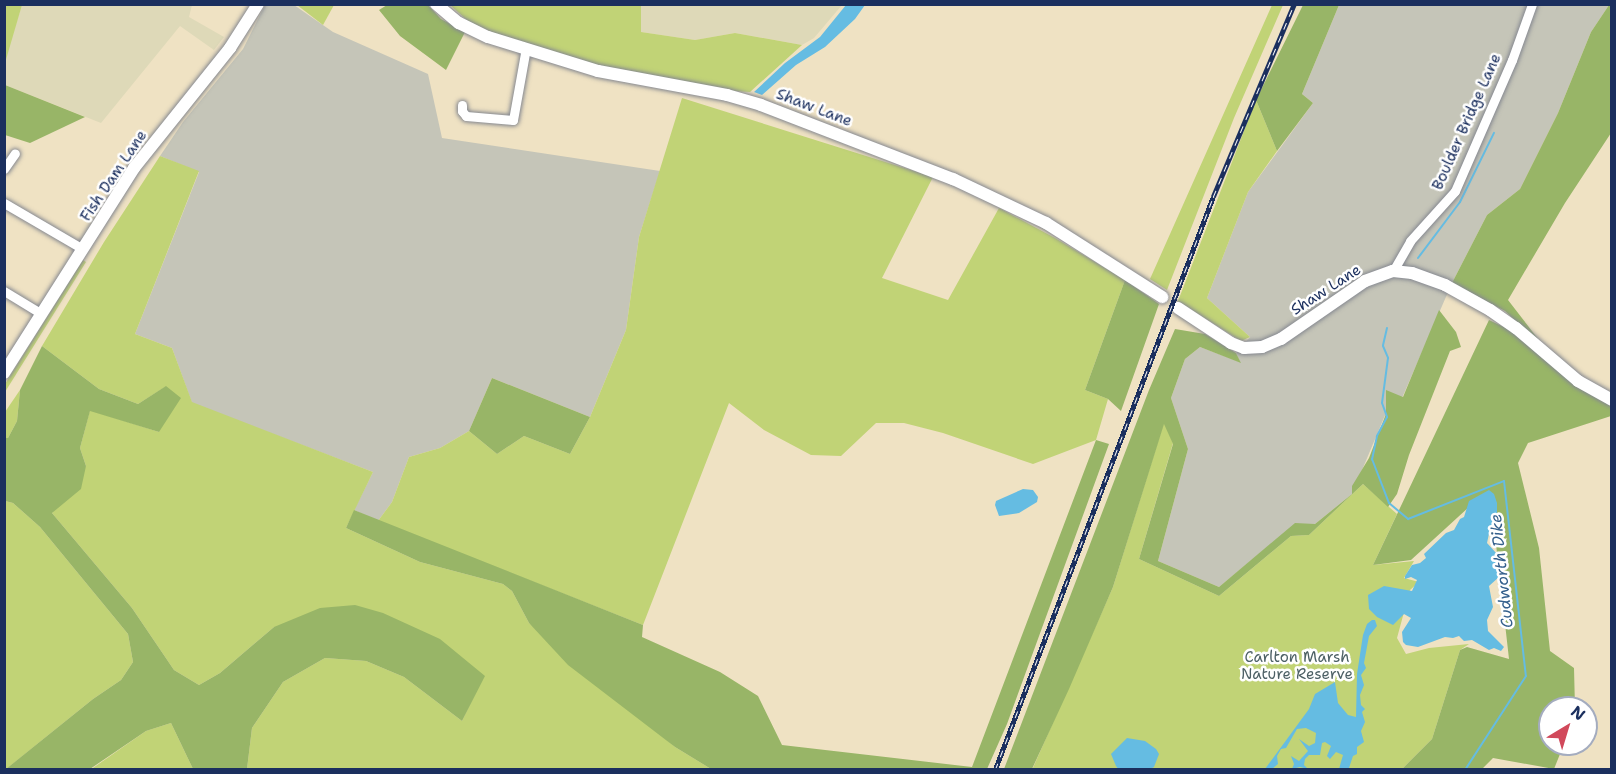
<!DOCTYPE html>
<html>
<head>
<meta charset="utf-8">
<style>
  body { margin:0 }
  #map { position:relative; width:1616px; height:774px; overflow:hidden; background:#efe2c3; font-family:"Shantell Sans",sans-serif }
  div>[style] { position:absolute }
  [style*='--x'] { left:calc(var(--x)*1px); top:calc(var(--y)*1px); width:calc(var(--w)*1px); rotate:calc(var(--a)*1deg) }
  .built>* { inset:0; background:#ded9b8 }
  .industrial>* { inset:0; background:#c5c5b8 }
  .green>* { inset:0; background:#c1d376 }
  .forest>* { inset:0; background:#98b567 }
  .water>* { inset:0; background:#65bce2 }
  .stream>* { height:2px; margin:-1px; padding:0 1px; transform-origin:1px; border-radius:1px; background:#65bce2 }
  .roads { filter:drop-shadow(0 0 2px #858890) drop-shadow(0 0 2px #858890) }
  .street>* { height:9px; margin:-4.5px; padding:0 4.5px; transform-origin:4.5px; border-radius:4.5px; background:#fff }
  .secondary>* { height:12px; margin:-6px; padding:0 6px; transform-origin:6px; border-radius:6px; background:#fff }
  .rail>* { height:4.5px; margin-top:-2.25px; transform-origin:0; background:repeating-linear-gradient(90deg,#fff 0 7px,#1b2f5e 0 14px); box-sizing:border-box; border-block:2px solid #1b2f5e }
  span { translate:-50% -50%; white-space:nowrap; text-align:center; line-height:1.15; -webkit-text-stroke:5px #fff; paint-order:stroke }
  .street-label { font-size:15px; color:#1b2f5e }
  .park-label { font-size:15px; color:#4d6065 }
  .water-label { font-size:16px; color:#35608c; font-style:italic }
  .frame { position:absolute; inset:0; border:6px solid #1b2f5e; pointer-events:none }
  .north { position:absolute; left:1538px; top:696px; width:60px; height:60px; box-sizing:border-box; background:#fff; border:2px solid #a4acbf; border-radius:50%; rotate:38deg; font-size:16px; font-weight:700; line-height:24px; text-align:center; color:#1b2f5e }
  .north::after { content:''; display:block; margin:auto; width:21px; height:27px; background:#d1495b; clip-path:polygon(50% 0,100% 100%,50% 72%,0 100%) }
</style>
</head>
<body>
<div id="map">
  <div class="built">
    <i style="clip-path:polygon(22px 5px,192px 5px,189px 17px,224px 37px,214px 50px,180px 26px,101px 123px,5px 85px,4px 63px)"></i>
    <i style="clip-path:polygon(641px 5px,842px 5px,814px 38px,802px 45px,735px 33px,695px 40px,641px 32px)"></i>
  </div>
  <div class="industrial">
    <i style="clip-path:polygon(265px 5px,294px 5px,333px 32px,428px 74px,442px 138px,660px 171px,639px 237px,626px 330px,590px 417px,492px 378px,469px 431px,440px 448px,409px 457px,392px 502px,378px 521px,354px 510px,373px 472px,192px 403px,172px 348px,135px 334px,199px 172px,160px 156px,183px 122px,243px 49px)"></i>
    <i style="clip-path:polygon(1339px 5px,1609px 5px,1591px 32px,1558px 113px,1520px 189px,1487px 215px,1452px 283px,1402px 398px,1386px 391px,1386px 413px,1352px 494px,1315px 524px,1295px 524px,1219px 587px,1158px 561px,1188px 449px,1171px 398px,1185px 359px,1200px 347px,1240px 362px,1236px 353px,1250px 337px,1207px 298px,1248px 192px,1313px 103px,1302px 94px)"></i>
  </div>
  <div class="green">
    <i style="clip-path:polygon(5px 4px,22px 5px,5px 63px,4px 5px)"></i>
    <i style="clip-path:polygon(449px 4px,641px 5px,641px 32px,695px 40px,735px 33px,802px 45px,750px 92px,733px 91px,581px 64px,507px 39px,469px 22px)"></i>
    <i style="clip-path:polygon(297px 5px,334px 5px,323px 25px)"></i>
    <i style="clip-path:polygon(1272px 5px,1283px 5px,1234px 118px,1167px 290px,1150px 279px)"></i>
    <i style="clip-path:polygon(682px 98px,933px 177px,882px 278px,948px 300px,999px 208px,1055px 238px,1125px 280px,1085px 390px,1108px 399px,1096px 440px,1033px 464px,943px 433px,904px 423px,876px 423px,841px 456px,811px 455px,764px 430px,729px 403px,643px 625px,378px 521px,392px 502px,409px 457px,440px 448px,469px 431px,497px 454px,524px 436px,570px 454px,590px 417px,626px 330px,639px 237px)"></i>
    <i style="clip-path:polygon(1256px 100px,1277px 151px,1248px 192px,1207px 298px,1250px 337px,1241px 341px,1178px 301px)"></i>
    <i style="clip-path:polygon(160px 156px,199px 171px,135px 334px,172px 348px,192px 402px,373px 472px,346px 528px,420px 562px,503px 584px,512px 591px,529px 623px,675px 747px,711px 769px,247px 769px,252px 728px,283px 682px,325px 658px,366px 661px,404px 677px,462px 721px,484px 676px,274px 627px,220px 673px,199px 685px,174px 670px,132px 608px,52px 513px,86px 466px,80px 448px,90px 410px,159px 432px,165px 387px,138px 404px,99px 389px,42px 346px,104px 242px)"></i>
    <i style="clip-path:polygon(83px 260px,86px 262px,5px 392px,5px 384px)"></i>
    <i style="clip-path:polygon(20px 390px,17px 421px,8px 438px,5px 438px,5px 412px)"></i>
    <i style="clip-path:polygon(1164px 422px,1173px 443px,1139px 559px,1219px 596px,1291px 536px,1309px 535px,1363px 484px,1397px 514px,1373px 565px,1414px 561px,1404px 578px,1419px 582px,1410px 590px,1397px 638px,1406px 654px,1429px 648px,1469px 644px,1460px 650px,1432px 739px,1402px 769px,1032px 770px,1113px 587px)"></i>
    <i style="clip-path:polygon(5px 501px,13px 503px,40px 527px,128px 634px,133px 662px,121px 680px,93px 699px,5px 770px)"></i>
    <i style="clip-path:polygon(171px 723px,193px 769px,90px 770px,146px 731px)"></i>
  </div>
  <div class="forest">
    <i style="clip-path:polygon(387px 5px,428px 5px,441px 19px,465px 32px,446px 70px,400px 36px,379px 10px)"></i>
    <i style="clip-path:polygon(1303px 5px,1339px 5px,1302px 94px,1313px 103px,1277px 151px,1256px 100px)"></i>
    <i style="clip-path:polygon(1609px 5px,1611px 5px,1611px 133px,1565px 203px,1508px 300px,1545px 348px,1505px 311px,1452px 283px,1487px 215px,1520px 189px,1558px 113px,1591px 32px)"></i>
    <i style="clip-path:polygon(5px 85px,85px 117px,30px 143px,5px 135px)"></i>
    <i style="clip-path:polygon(1125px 280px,1159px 304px,1121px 411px,1108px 399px,1085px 390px)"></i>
    <i style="clip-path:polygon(1439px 310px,1456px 332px,1461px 347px,1450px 351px,1409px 455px,1397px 494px,1388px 507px,1363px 484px,1309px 535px,1291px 536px,1219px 596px,1139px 559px,1173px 444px,1164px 424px,1113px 587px,1069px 689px,1032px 769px,1004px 769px,1149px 390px,1175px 329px,1205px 334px,1236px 353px,1241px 363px,1200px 347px,1185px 359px,1171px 398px,1188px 449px,1158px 561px,1219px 587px,1295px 523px,1315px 524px,1352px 494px,1352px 486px,1369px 458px,1386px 414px,1386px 390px,1403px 397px)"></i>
    <i style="clip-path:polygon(1489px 320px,1512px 331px,1611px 405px,1611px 416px,1528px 443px,1518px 463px,1539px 548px,1550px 651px,1574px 668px,1575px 708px,1550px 708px,1550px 744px,1564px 744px,1554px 769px,1493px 758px,1482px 769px,1402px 769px,1432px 739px,1460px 650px,1467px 647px,1509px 659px,1491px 500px,1469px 507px,1411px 560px,1373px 565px)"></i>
    <i style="clip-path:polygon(42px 346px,99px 389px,138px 404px,166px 386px,181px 398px,159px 432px,90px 411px,80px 448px,86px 466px,81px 489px,52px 513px,132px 608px,174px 670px,199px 685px,220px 673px,274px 627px,320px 608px,355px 605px,383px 613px,440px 639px,485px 676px,462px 721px,404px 677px,366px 661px,325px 658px,283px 682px,252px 728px,247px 769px,193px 769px,171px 723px,146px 731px,90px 769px,6px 769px,93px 699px,121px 680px,133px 662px,128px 634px,40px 527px,13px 503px,5px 501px,5px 438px,8px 438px,17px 421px,20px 390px)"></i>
    <i style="clip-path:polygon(492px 378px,590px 417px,570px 454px,524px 436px,497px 454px,469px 431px)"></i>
    <i style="clip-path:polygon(1096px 440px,1109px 444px,1007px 724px,987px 769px,711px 769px,675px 747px,568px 665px,529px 623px,512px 591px,503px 584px,420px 562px,346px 528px,354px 510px,643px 625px,642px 637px,720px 672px,758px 696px,782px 745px,972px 767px)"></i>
  </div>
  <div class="water">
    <i style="clip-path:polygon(846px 5px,865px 5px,855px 19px,825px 47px,796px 65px,762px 95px,754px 92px,785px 63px,820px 37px)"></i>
    <i style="clip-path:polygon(1023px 489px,1033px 490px,1038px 497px,1037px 502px,1019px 513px,999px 516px,995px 505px,996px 501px)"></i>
    <i style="clip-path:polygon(1489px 490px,1494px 494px,1497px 503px,1497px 519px,1490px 529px,1487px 543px,1497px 554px,1499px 577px,1489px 586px,1493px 607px,1487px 620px,1488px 631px,1504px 647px,1501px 651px,1494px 648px,1489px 650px,1472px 640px,1464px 641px,1459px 636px,1453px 638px,1445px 637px,1418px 647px,1406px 645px,1403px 642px,1402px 632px,1411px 618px,1404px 614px,1393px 625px,1377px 617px,1369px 609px,1368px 595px,1384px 586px,1412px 591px,1417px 580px,1411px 577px,1405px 579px,1405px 576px,1412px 565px,1420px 563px,1426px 558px,1424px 554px,1446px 533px,1454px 530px,1460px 519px,1464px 517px,1469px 501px)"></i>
    <i style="clip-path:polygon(1372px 620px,1375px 620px,1377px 626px,1369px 636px,1364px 663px,1366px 668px,1361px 675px,1364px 685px,1360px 695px,1361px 705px,1365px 709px,1362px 712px,1365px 722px,1361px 731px,1364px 742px,1357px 747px,1357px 754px,1353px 756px,1349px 768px,1339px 769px,1343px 755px,1336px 752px,1330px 759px,1327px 756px,1331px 746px,1325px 742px,1322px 743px,1320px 755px,1309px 755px,1305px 759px,1304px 765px,1308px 769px,1300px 767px,1292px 769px,1294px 764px,1291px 756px,1299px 761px,1308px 751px,1299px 739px,1309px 746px,1315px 743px,1316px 733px,1306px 728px,1297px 729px,1286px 748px,1281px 749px,1277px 756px,1278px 764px,1272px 769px,1265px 769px,1309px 709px,1315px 694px,1335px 682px,1338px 703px,1348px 715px,1356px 717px,1357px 674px,1363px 635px,1367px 624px)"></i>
    <i style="clip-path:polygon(1127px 738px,1145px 741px,1156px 749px,1159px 754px,1154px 767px,1150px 769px,1119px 770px,1116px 766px,1111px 754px)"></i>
  </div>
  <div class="stream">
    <i style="--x:1418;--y:258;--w:70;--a:-53.1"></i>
    <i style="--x:1460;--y:202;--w:77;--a:-63.8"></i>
    <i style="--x:1387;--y:328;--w:18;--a:103"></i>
    <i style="--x:1383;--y:346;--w:13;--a:67"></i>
    <i style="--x:1388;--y:358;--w:45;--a:97.6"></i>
    <i style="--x:1382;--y:403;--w:15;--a:70"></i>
    <i style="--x:1387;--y:417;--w:21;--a:118"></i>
    <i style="--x:1377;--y:436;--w:24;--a:102"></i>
    <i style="--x:1372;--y:459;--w:47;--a:68.9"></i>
    <i style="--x:1389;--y:503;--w:25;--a:40"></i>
    <i style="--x:1408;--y:519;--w:103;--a:-21.6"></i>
    <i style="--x:1504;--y:481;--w:196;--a:83.6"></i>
    <i style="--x:1526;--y:676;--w:112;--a:123"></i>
  </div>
  <div class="roads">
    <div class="street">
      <i style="--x:462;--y:105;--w:6;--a:90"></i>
      <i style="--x:462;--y:111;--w:6;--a:51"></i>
      <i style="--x:466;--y:116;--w:47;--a:4.9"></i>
      <i style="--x:513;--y:120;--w:73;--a:-79.8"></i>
      <i style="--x:4;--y:169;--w:19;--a:-55"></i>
      <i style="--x:4;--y:203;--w:91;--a:30.2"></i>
      <i style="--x:1393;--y:271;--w:34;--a:-60"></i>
      <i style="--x:1410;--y:241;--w:67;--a:-48"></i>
      <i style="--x:1455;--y:191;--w:143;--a:-66.5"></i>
      <i style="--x:1512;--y:60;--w:59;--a:-70.3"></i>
      <i style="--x:4;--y:291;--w:44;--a:31.2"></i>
    </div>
    <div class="secondary">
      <i style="--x:436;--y:4;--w:30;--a:40"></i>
      <i style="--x:459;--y:23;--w:32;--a:26"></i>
      <i style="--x:488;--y:37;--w:115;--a:17.2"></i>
      <i style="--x:598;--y:71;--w:131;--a:10.5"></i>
      <i style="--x:727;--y:95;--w:35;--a:16"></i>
      <i style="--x:761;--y:105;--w:206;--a:21.1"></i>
      <i style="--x:953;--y:179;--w:103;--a:25.3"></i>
      <i style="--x:1046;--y:223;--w:138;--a:32.5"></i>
      <i style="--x:1178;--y:308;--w:64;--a:33.4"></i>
      <i style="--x:1231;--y:343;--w:14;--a:21"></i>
      <i style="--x:1244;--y:348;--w:18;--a:-3"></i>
      <i style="--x:1262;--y:347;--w:21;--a:-23"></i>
      <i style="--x:1281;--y:339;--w:102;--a:-34.6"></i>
      <i style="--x:1365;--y:281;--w:30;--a:-20"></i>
      <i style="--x:1393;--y:271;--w:19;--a:6"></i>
      <i style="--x:1412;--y:273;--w:35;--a:20"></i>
      <i style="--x:1445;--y:285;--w:51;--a:29.1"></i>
      <i style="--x:1490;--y:310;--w:32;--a:35"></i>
      <i style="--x:1516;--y:328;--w:82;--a:40.5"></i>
      <i style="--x:1578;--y:381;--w:39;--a:29"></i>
      <i style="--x:4;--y:373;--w:243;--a:-57.6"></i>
      <i style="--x:134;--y:168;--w:154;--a:-51.3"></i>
      <i style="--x:230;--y:48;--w:52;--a:-57.5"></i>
    </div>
  </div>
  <div class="rail">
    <i style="--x:995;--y:770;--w:613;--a:-69.17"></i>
    <i style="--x:1213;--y:197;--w:209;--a:-67.2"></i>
  </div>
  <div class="street-label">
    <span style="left:814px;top:108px;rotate:21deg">Shaw Lane</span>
    <span style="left:1467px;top:122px;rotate:-66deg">Boulder Bridge Lane</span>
    <span style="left:114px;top:176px;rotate:-56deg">Fish Dam Lane</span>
    <span style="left:1326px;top:290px;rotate:-33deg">Shaw Lane</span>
  </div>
  <div class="park-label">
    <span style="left:1297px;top:666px">Carlton Marsh<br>Nature Reserve</span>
  </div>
  <div class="water-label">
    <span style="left:1502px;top:571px;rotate:-96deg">Cudworth Dike</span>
  </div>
  <div class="frame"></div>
  <div class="north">N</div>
</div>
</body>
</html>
